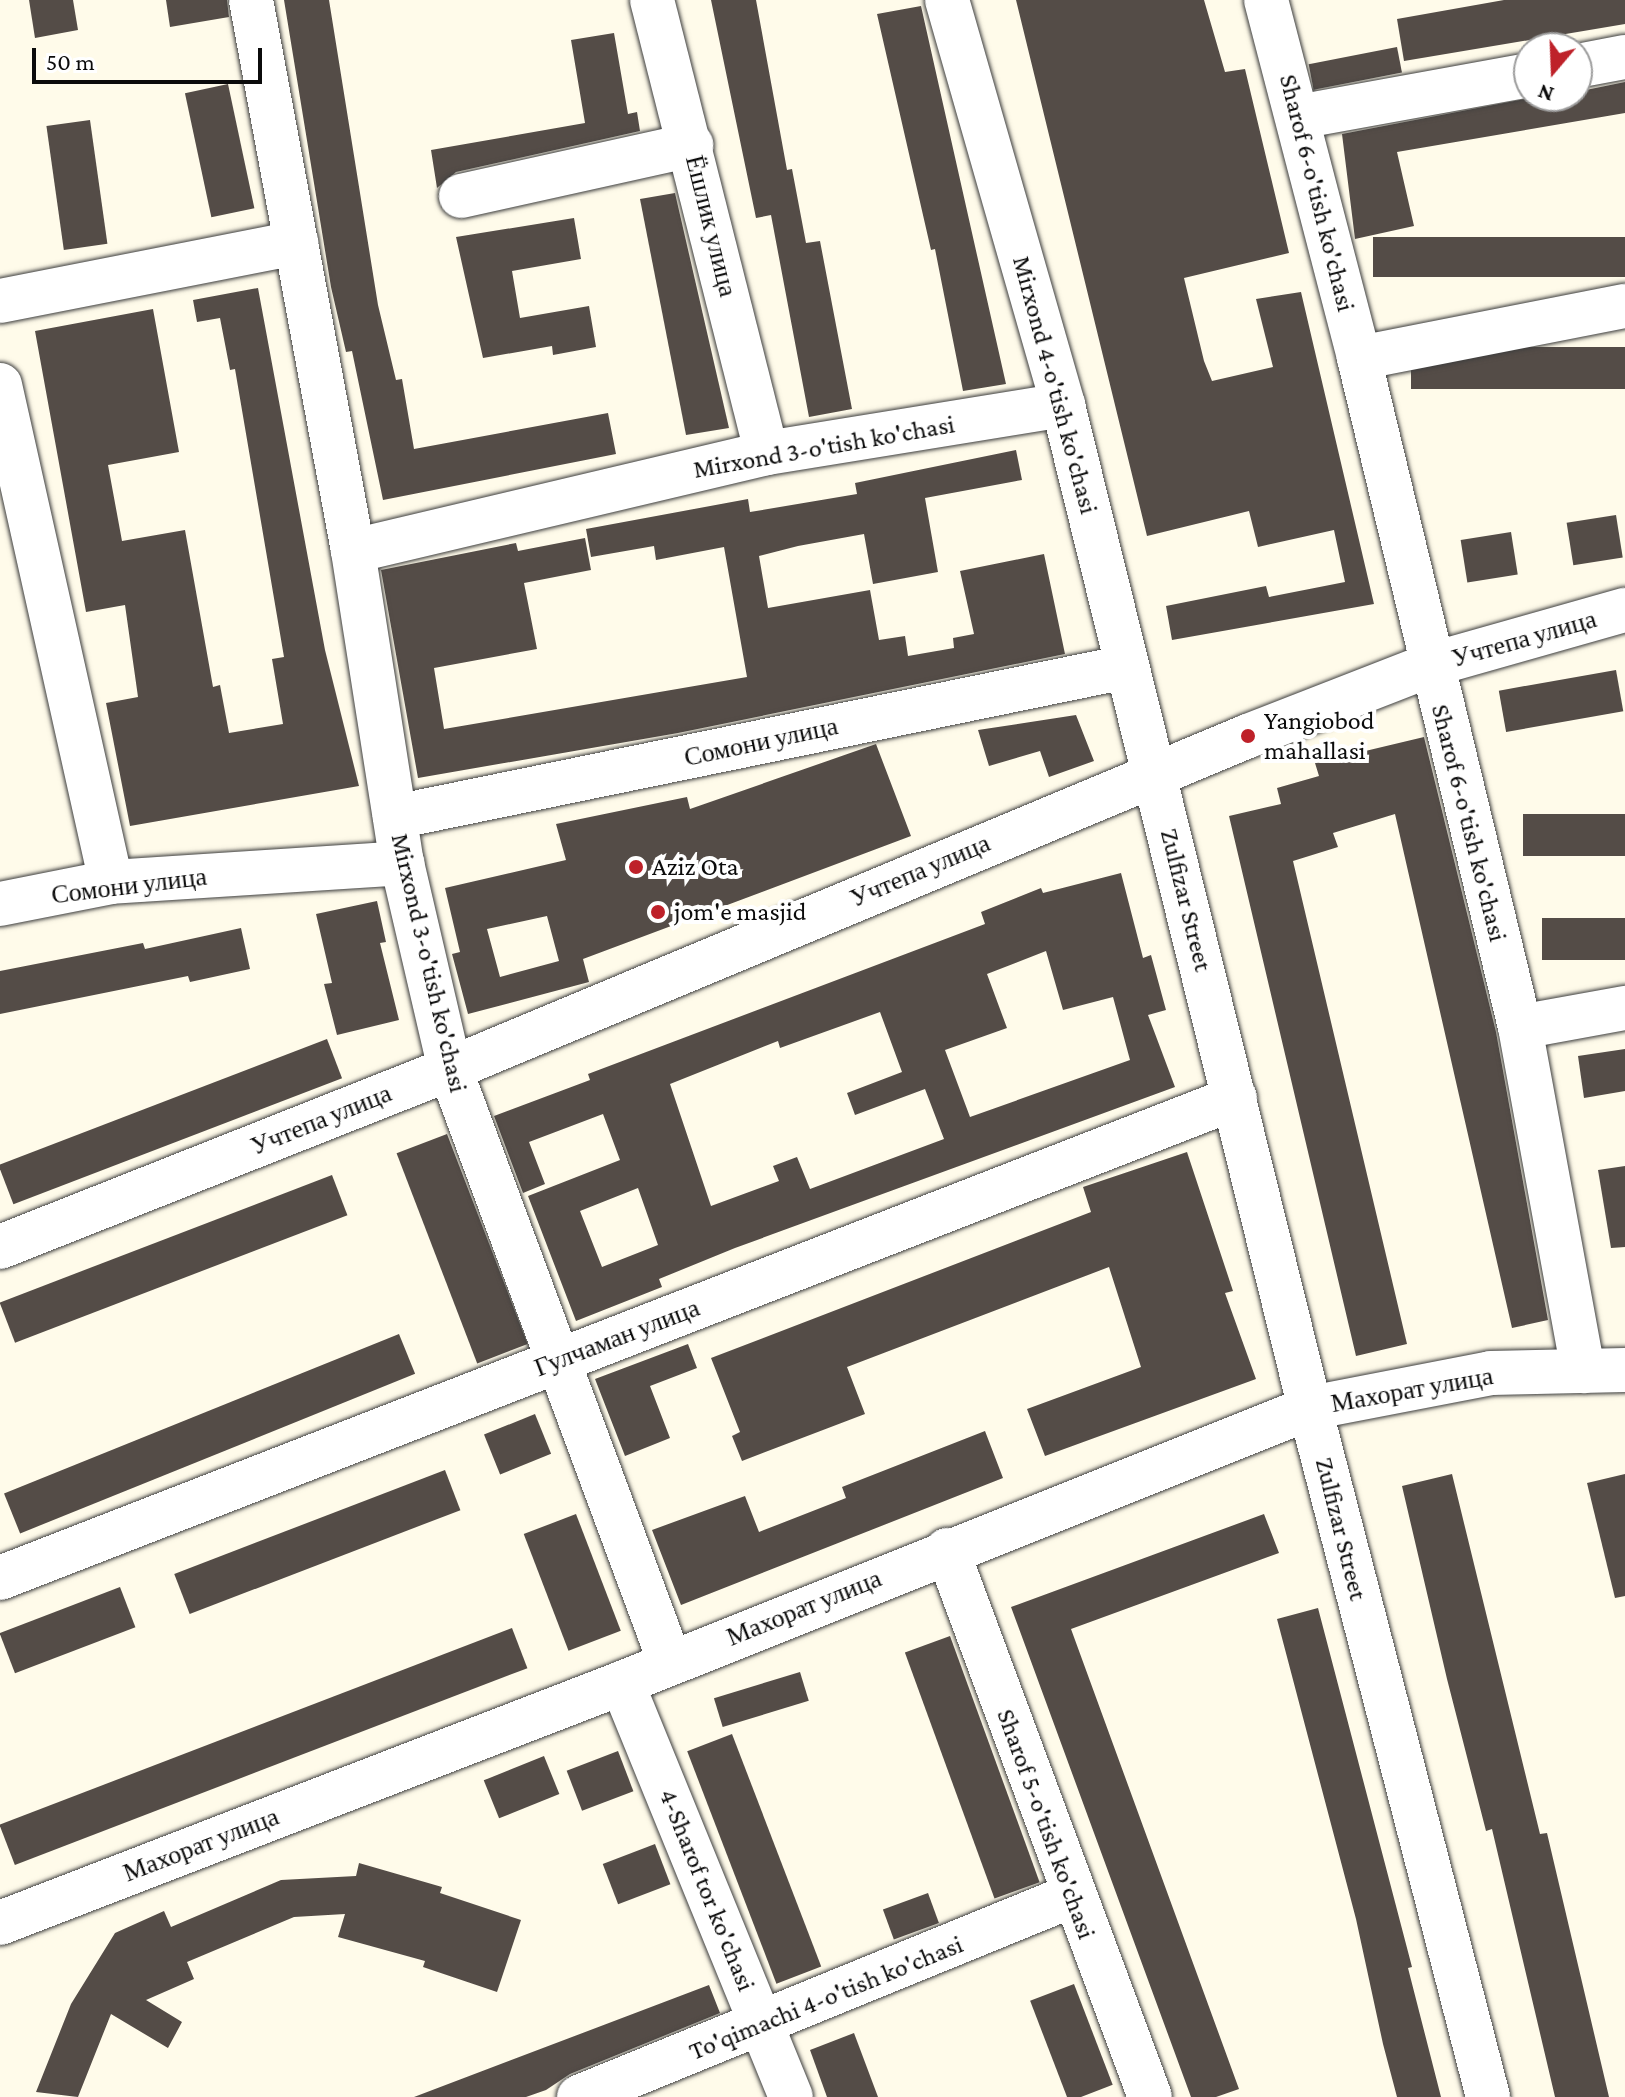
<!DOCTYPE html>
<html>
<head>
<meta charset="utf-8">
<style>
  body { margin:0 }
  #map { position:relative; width:1625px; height:2097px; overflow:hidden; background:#fffbea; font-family:"Crimson Pro",serif }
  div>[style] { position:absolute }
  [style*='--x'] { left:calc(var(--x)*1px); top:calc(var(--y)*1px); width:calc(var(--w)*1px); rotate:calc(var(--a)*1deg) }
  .building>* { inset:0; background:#544c47; transform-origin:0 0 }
  .roads { filter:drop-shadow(0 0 2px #3e3e3e) drop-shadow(0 0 2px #3e3e3e) }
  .minor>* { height:44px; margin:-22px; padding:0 22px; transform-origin:22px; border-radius:22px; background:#fff }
  .dots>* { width:22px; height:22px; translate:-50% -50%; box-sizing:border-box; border:4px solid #fff; border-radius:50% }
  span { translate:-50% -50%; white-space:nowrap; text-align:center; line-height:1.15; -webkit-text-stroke:8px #fff; paint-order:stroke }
  .street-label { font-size:26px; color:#0b0b0b }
  .poi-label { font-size:26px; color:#0b0b0b }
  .left { translate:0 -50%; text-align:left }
  .north { position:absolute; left:1513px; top:32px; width:80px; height:80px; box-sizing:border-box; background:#fff; border:2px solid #9d9d9d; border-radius:50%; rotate:199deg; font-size:22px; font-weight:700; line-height:32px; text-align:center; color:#0b0b0b }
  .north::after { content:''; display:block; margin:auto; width:28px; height:36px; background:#be2129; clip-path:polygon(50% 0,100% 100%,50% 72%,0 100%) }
  .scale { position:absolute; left:32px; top:48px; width:230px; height:36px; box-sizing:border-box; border:4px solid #0b0b0b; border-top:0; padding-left:10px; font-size:24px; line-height:28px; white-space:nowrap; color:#0b0b0b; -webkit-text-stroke:6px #fff; paint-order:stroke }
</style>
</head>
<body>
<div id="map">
  <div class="building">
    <i style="clip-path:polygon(29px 0,73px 0,78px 30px,35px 38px)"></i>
    <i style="clip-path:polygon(166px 0,227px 0,229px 17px,170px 27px)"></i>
    <i style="clip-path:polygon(284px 0,329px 0,378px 305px,396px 380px,402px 379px,414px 449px,608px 413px,616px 454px,383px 500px,352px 351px,346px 352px,331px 287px)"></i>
    <i style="clip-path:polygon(711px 0,756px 0,787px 170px,792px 169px,806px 243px,820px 241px,852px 409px,809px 417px,771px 215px,756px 218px)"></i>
    <i style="clip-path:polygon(1016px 0,1204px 0,1225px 72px,1245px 69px,1289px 253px,1184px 278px,1204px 361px,1212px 381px,1273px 367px,1256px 299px,1301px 292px,1374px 604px,1172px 640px,1166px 606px,1266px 586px,1269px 597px,1345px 582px,1334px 530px,1258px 547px,1249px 511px,1147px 536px)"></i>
    <i style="clip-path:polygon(1504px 0,1625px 0,1625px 24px,1404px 61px,1397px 19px)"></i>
    <i style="clip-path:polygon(921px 6px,1006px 384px,963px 391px,935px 249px,931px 250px,877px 14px)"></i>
    <i style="clip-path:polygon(614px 33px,628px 114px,637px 112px,640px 131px,456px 172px,437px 188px,431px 150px,585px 123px,571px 40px)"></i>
    <i style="left:1397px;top:47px;width:26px;height:90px;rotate:79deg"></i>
    <i style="clip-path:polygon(1625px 82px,1625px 113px,1397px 152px,1414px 226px,1355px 239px,1342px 134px,1541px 96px,1581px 96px,1581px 91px)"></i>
    <i style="left:228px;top:84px;width:127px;height:44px;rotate:78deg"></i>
    <i style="left:90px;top:120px;width:125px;height:44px;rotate:82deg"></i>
    <i style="clip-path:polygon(675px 193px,729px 428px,686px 435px,640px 199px)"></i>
    <i style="clip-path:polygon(574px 218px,581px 259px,512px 271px,520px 318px,589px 306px,596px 347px,553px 355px,552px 346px,483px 358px,456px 237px)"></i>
    <i style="left:1625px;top:237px;width:40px;height:252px;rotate:90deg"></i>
    <i style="clip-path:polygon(258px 288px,325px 650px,359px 786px,130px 826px,106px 703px,138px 697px,125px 605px,86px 612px,35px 331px,153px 309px,179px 452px,108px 465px,122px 541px,185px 530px,213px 687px,220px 685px,229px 733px,283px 724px,272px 659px,284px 657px,235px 369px,230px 370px,220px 318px,197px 322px,193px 300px)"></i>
    <i style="left:1625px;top:347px;width:42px;height:214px;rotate:90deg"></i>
    <i style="clip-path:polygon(1016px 450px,1022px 480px,925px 498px,938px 572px,873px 584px,864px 534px,798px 546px,759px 556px,768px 608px,870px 590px,879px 640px,905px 636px,908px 656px,954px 648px,953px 638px,974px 634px,960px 571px,1044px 554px,1065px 654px,678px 733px,418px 778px,381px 570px,516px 543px,518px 551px,585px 538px,591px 570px,524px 583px,537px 649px,434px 668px,444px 729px,747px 677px,724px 547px,656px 560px,654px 546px,591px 557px,586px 529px,748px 499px,750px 512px,857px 494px,855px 483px)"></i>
    <i style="left:1616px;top:515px;width:43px;height:50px;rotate:81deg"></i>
    <i style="left:1511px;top:532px;width:43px;height:51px;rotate:81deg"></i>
    <i style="left:1616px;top:670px;width:42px;height:119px;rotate:80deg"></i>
    <i style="clip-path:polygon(1076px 715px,1094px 761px,1049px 777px,1040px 751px,989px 766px,978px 730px)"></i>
    <i style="clip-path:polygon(1424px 737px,1496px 1032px,1548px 1320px,1512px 1328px,1395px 814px,1333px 833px,1338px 847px,1293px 861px,1407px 1344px,1356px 1356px,1229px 816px,1281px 804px,1277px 788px,1319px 776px,1315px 763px)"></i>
    <i style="clip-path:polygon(evenodd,876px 744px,911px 836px,583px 959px,589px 982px,468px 1014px,452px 954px,460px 952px,445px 888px,566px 860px,556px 824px,687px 797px,690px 809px,876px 744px,547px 916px,559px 961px,500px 977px,487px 929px,547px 916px)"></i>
    <i style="left:1625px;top:814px;width:42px;height:102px;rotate:90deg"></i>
    <i style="clip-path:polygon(evenodd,1121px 873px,1143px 958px,1151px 955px,1166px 1010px,1148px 1015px,1175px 1087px,735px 1248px,659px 1279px,662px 1287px,576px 1321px,528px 1196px,620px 1160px,603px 1114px,529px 1142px,545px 1184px,523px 1193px,494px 1116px,590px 1080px,588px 1074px,985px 924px,981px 912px,1041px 888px,1043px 893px,1121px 873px,1046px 951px,1063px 1010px,1113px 997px,1130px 1060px,970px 1117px,945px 1050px,1007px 1028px,987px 974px,1046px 951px,1121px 873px,880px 1012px,902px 1072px,847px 1093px,855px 1115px,925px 1089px,944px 1139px,810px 1189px,797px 1157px,773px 1166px,779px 1181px,711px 1206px,670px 1084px,778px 1041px,780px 1048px,880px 1012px,1121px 873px,638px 1188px,658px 1245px,602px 1267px,580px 1211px,638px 1188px)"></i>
    <i style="clip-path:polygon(377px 901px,386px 942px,380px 943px,399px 1020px,337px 1035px,324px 984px,332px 983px,316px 914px)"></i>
    <i style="left:1625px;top:918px;width:42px;height:83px;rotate:90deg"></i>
    <i style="clip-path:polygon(241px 928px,250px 969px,190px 982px,188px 976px,0 1014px,0 971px,143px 943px,145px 949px)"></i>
    <i style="left:327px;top:1039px;width:42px;height:352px;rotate:69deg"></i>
    <i style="clip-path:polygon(1625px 1049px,1625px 1091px,1584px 1098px,1578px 1056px)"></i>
    <i style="left:447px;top:1134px;width:225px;height:54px;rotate:69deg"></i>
    <i style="clip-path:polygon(1187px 1152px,1233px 1291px,1225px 1293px,1256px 1379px,1045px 1456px,1027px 1409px,1141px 1367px,1109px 1267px,847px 1367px,865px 1414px,742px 1461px,732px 1436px,740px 1432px,711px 1358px,1091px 1212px,1083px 1187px)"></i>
    <i style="clip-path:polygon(1625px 1166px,1625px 1247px,1611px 1248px,1598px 1170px)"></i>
    <i style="left:332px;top:1175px;width:43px;height:356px;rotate:69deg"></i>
    <i style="left:399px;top:1334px;width:43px;height:426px;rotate:68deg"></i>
    <i style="clip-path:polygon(688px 1344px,697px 1368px,650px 1386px,670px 1438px,625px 1456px,595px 1379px)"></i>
    <i style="left:535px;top:1414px;width:43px;height:55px;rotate:68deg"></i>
    <i style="clip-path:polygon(985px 1431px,1003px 1478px,681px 1605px,652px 1530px,745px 1496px,759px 1532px,846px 1498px,842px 1487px)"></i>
    <i style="left:445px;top:1470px;width:43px;height:290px;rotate:69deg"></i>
    <i style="clip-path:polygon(1452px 1474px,1540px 1834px,1547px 1833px,1609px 2097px,1555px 2097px,1492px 1829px,1486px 1831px,1447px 1679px,1402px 1486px)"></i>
    <i style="clip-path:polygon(1625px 1474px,1625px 1596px,1615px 1598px,1587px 1483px)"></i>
    <i style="left:576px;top:1514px;width:125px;height:56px;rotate:69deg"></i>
    <i style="clip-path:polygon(1264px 1514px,1279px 1553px,1071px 1629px,1239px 2089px,1216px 2097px,1191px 2097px,1011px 1607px)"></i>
    <i style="left:120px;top:1587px;width:43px;height:129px;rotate:69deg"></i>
    <i style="clip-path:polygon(1318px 1608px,1412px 1967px,1408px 1968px,1441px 2097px,1397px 2097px,1383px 2044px,1356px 1919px,1277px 1619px)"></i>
    <i style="left:512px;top:1628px;width:43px;height:549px;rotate:69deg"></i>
    <i style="left:950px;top:1636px;width:262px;height:48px;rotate:70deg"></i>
    <i style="left:800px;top:1672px;width:30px;height:90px;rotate:73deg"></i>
    <i style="left:732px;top:1734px;width:249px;height:48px;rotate:69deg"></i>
    <i style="left:618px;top:1751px;width:43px;height:55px;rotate:69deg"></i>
    <i style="left:544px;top:1756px;width:41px;height:65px;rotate:68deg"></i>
    <i style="left:655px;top:1844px;width:43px;height:56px;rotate:69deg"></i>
    <i style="clip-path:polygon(359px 1863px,442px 1887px,440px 1893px,521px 1920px,497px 1992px,423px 1967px,425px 1961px,338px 1937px,345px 1914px,294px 1917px,187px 1962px,194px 1979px,146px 2000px,182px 2022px,168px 2048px,111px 2014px,78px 2097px,36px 2092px,71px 2004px,115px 1933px,164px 1911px,171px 1927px,281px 1880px,356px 1876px)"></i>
    <i style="left:928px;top:1893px;width:32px;height:48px;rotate:70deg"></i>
    <i style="left:1074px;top:1984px;width:108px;height:47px;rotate:69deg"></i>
    <i style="clip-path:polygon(709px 1985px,720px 2013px,570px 2074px,546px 2090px,526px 2097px,414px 2097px)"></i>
    <i style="clip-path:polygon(854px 2033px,878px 2097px,827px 2097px,810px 2050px)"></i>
  </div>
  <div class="roads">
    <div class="minor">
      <i style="--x:251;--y:0;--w:560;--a:79.51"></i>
      <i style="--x:353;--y:551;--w:316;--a:81.1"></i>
      <i style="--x:402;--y:863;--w:212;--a:76.9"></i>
      <i style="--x:450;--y:1069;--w:632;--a:69.65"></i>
      <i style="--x:652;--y:0;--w:467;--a:75.8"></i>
      <i style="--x:947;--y:0;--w:421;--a:74"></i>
      <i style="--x:1063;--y:405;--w:1033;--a:76.17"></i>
      <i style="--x:1310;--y:1408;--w:712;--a:75.51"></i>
      <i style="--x:1266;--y:0;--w:370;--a:75.4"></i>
      <i style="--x:1359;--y:358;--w:688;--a:76.47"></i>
      <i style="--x:1520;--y:1027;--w:350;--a:79.6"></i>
      <i style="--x:1577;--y:66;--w:49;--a:-10.6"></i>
      <i style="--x:1298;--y:117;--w:235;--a:-10.3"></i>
      <i style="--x:461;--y:196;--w:236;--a:-12.5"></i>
      <i style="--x:0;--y:301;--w:302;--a:-11.1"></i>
      <i style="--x:1359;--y:358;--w:271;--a:-11.1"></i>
      <i style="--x:0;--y:385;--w:509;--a:77.41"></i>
      <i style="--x:353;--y:551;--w:425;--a:-13.3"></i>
      <i style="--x:767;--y:453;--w:300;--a:-9.2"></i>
      <i style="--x:395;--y:817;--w:746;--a:-11.6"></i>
      <i style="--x:0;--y:904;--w:113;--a:-11.2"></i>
      <i style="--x:111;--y:882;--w:292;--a:-3.7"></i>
      <i style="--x:1520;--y:1027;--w:107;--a:-10.3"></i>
      <i style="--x:0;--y:1247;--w:484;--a:-21.6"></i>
      <i style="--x:450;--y:1069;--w:865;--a:-22.65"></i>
      <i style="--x:1248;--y:736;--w:195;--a:-21.3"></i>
      <i style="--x:1430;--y:665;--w:203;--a:-15.8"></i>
      <i style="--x:947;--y:1550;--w:583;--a:69.64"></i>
      <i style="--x:0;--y:1578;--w:1325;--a:-21.24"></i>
      <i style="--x:622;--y:1683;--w:447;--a:67.8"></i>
      <i style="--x:0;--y:1923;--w:667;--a:-21.1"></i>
      <i style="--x:622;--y:1683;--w:741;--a:-21.79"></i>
      <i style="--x:1310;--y:1408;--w:184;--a:-10.9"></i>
      <i style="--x:1491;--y:1373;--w:134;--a:-1.3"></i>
      <i style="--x:579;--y:2097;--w:531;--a:-22.22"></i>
    </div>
  </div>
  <div class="dots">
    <i style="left:1248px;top:736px;background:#be2129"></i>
    <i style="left:636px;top:867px;background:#be2129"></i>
    <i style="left:658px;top:912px;background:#be2129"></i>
  </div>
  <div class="street-label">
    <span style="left:1317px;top:193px;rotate:76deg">Sharof 6-o'tish ko'chasi</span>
    <span style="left:711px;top:226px;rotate:76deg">Ёшлик улица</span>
    <span style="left:1055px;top:385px;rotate:75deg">Mirxond 4-o'tish ko'chasi</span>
    <span style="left:824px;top:447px;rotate:-10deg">Mirxond 3-o'tish ko'chasi</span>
    <span style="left:1524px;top:639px;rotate:-16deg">Учтепа улица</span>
    <span style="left:761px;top:742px;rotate:-12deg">Сомони улица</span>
    <span style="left:1469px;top:823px;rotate:76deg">Sharof 6-o'tish ko'chasi</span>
    <span style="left:920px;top:871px;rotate:-23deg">Учтепа улица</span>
    <span style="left:129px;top:886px;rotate:-7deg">Сомони улица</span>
    <span style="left:1186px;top:900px;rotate:76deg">Zulfizar Street</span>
    <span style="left:429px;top:963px;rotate:77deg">Mirxond 3-o'tish ko'chasi</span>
    <span style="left:321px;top:1120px;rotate:-22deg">Учтепа улица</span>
    <span style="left:617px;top:1338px;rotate:-21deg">Гулчаман улица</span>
    <span style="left:1412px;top:1390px;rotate:-10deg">Махорат улица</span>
    <span style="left:1341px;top:1529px;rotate:76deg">Zulfizar Street</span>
    <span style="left:804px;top:1608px;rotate:-22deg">Махорат улица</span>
    <span style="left:1046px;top:1824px;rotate:70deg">Sharof 5-o'tish ko'chasi</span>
    <span style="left:201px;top:1845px;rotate:-21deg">Махорат улица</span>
    <span style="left:707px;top:1890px;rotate:68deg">4-Sharof tor ko'chasi</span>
    <span style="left:826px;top:1998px;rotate:-22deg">To'qimachi 4-o'tish ko'chasi</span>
  </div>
  <div class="poi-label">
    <span class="left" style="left:1264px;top:736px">Yangiobod<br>mahallasi</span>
    <span class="left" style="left:652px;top:867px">Aziz Ota</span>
    <span class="left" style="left:674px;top:912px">jom'e masjid</span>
  </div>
  <div class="north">N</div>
  <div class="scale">50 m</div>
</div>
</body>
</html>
